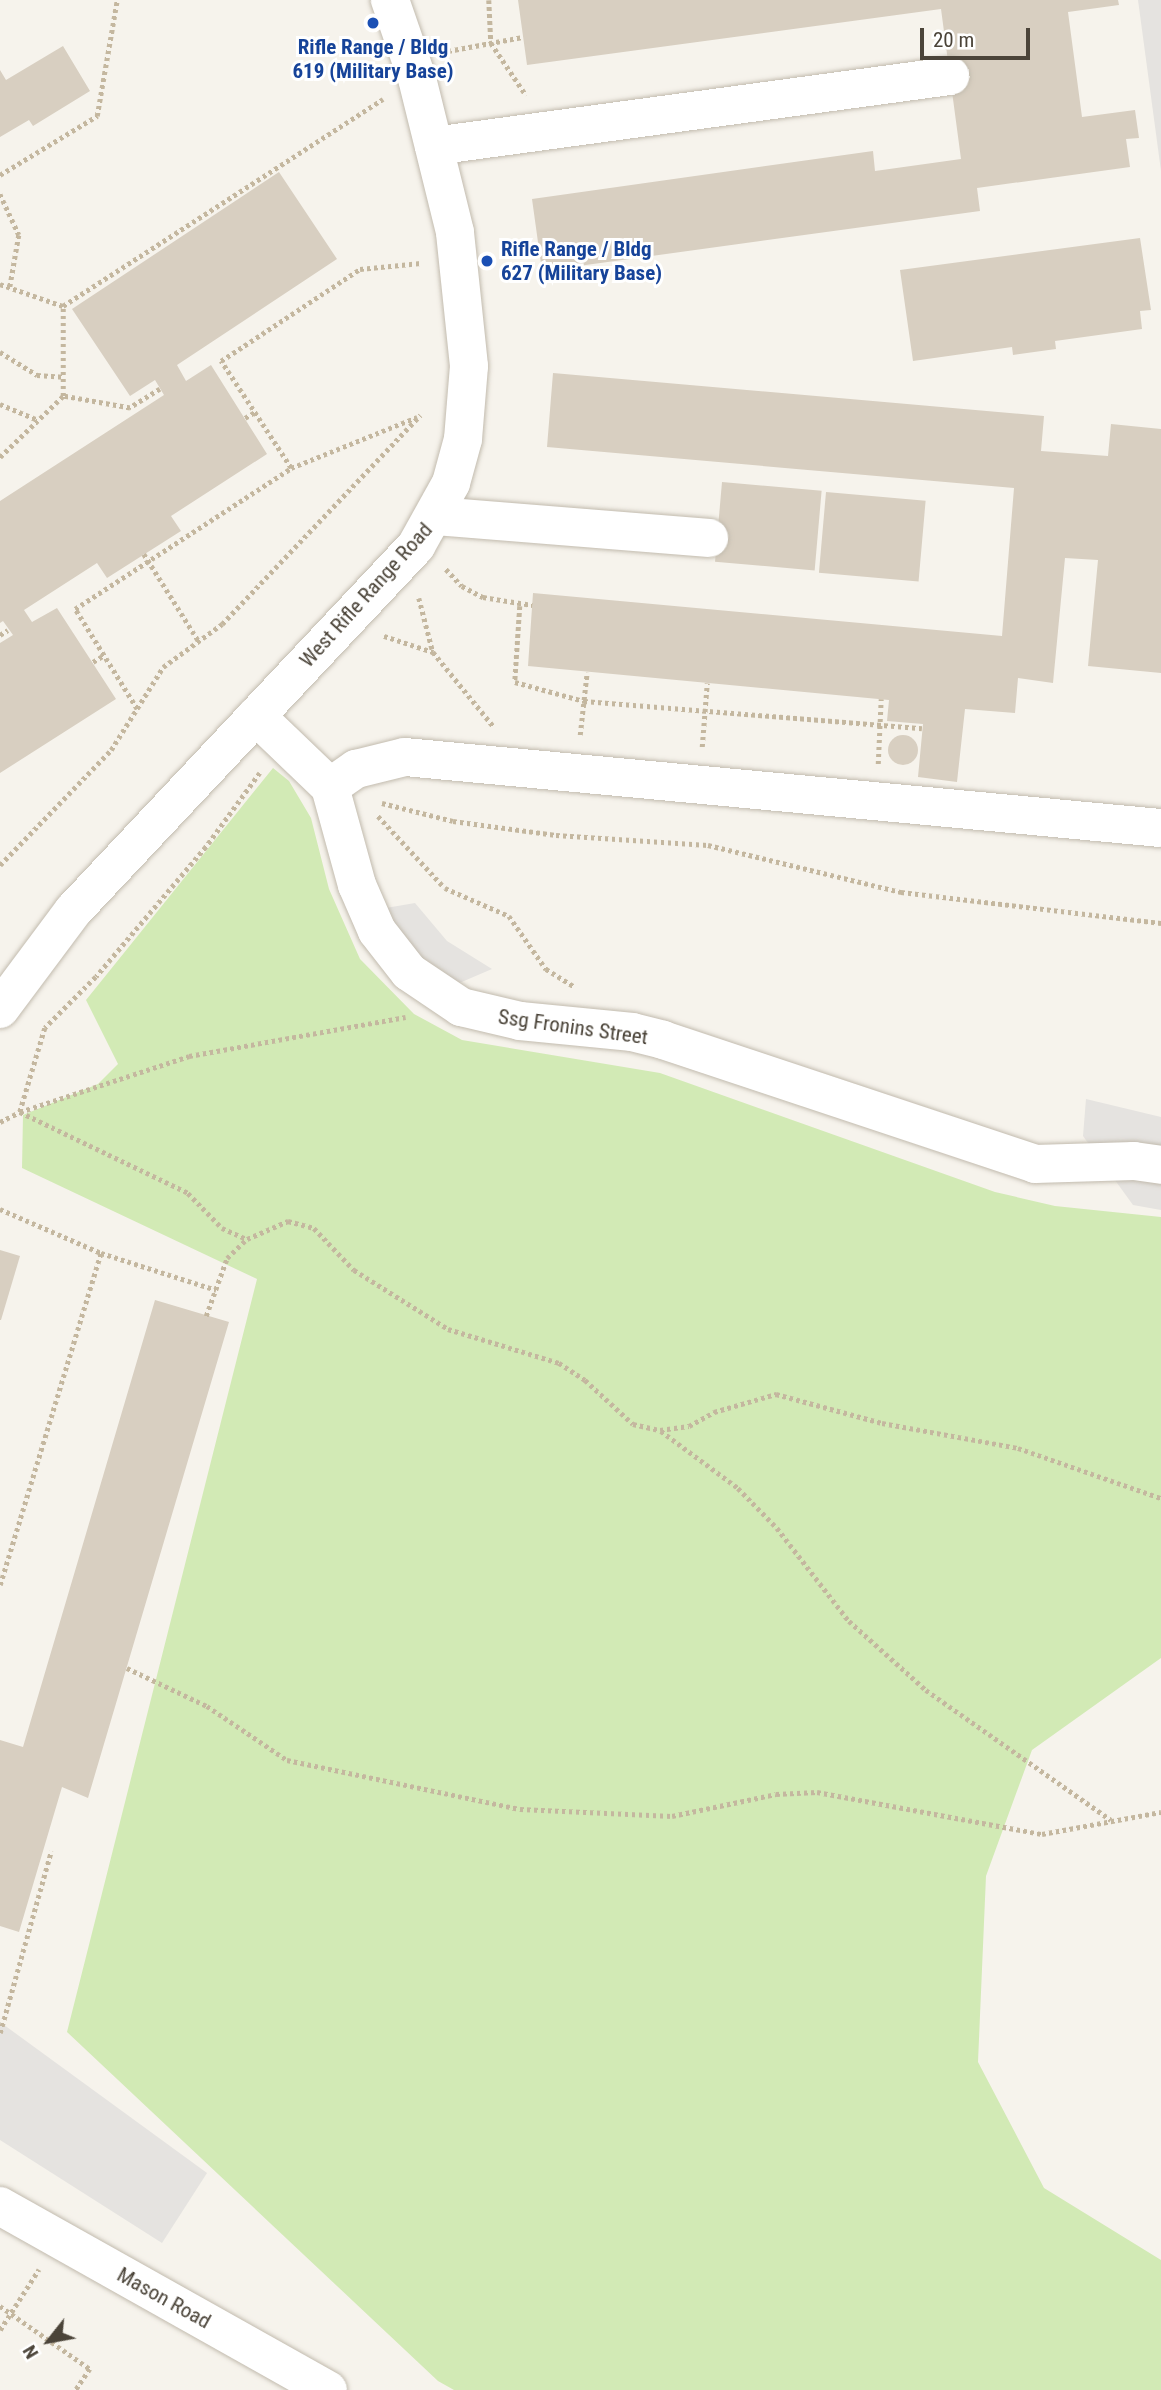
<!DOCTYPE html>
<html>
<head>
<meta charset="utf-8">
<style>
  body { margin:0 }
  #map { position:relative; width:1161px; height:2390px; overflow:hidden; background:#f6f3ec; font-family:"Roboto Condensed",sans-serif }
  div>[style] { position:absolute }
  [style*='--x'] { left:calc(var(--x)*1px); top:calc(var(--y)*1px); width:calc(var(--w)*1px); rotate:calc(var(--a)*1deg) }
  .green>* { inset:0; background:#d2eab5 }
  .parking>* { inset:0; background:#e5e3e0 }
  .building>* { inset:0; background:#d8cfc1; transform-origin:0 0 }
  .round { border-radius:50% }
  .path>* { height:4.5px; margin-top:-2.25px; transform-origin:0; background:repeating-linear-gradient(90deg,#c4b79f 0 3.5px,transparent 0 7px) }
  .roads { filter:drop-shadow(0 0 2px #c2bbae) drop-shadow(0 0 2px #c2bbae) }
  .minor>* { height:38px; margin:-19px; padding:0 19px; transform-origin:19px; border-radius:19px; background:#fff }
  .dots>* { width:19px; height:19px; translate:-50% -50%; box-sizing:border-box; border:4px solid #fff; border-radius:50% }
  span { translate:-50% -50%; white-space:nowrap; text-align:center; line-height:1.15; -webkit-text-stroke:6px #fff; paint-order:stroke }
  .transit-label { font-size:21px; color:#164399; font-weight:700 }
  .left { translate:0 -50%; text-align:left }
  .street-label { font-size:21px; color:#4b4439 }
  .north { position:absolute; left:14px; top:2306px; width:70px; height:70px; -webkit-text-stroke:5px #fff; paint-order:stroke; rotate:239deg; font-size:19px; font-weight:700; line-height:28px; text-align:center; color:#4b4439 }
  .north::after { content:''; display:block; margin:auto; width:24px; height:32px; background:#4b4439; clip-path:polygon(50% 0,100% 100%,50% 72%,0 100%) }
  .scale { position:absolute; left:920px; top:28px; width:110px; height:32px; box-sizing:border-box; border:4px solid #4b4439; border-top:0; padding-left:9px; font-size:21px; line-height:24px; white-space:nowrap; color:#4b4439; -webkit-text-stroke:5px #fff; paint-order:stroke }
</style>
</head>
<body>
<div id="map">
  <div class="green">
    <i style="clip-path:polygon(273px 768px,289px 781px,311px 818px,329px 889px,360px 959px,414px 1014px,462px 1040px,660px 1073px,995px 1192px,1055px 1206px,1161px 1217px,1161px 1658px,1032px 1750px,986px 1876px,978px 2062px,1044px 2188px,1161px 2260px,1161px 2390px,454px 2390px,438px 2381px,67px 2032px,257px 1279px,22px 1168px,23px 1115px,98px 1084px,118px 1064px,86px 1000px)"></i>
  </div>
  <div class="parking">
    <i style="clip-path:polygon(1138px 0,1161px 0,1161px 171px)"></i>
    <i style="clip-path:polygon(415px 903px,447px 941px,492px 969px,457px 984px,427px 963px,393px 933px,380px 909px)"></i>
    <i style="clip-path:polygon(1086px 1099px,1161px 1117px,1161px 1210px,1133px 1205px,1083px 1136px)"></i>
    <i style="clip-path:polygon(0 2022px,207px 2173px,162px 2243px,0 2140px)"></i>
  </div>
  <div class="building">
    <i style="clip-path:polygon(518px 0,1118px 0,1119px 5px,1068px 12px,1082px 117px,1135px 110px,1139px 138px,1126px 139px,1130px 167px,977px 188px,980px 211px,542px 271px,532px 199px,873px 151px,875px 171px,961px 159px,941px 9px,527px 65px)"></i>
    <i style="clip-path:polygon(63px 46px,90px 91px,33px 126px,29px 120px,0 137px,0 70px,6px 80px)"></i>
    <i style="clip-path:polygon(279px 172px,337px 259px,177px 365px,186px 381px,211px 365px,267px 454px,171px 516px,181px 531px,107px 578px,97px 563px,24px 610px,32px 622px,57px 608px,116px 699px,0 773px,0 643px,13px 635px,3px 621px,0 623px,0 501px,164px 395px,155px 380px,130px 396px,72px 309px)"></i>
    <i style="clip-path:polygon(1140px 238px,1151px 310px,1140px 311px,1142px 329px,1055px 341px,1056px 349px,1013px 355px,1012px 347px,913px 361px,900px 270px)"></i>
    <i style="clip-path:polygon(553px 373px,1044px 416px,1041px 451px,1108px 456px,1111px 424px,1161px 429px,1161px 673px,1088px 666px,1098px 560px,1065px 558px,1053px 683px,1018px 678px,1015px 713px,965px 709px,957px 782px,918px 777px,923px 724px,887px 721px,889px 700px,528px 666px,533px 593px,1002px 636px,1014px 488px,547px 447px)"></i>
    <i style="left:722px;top:482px;width:100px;height:80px;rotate:5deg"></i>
    <i style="left:826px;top:492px;width:100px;height:81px;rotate:5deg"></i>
    <i class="round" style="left:888px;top:735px;width:30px;height:30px"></i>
    <i style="clip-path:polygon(0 1250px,20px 1256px,1px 1320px,0 1320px)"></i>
    <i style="clip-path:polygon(155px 1300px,229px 1322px,88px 1798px,62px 1787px,19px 1932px,0 1926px,0 1740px,23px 1747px)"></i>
  </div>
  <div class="path">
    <i style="--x:489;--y:0;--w:43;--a:87.3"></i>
    <i style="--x:491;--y:43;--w:63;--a:56.1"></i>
    <i style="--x:448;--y:51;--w:76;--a:-10.6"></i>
    <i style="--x:0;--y:175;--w:114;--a:-31.3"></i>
    <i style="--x:97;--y:116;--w:118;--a:-80.2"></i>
    <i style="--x:0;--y:194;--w:45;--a:65.1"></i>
    <i style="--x:19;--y:235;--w:53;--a:99.8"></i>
    <i style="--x:0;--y:284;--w:67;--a:19.2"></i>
    <i style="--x:0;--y:352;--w:44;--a:31.9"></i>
    <i style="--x:37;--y:375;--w:26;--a:4"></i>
    <i style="--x:160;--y:389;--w:36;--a:148"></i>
    <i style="--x:130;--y:408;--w:68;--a:-169.8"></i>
    <i style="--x:63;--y:396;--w:90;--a:-90"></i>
    <i style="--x:63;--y:306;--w:381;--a:-32.9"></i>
    <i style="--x:0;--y:404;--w:41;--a:22.8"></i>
    <i style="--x:245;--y:418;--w:12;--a:-31"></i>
    <i style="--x:0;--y:457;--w:88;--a:-44.1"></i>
    <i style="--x:291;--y:468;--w:128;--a:-123.2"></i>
    <i style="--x:221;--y:361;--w:167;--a:-33.5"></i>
    <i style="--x:360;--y:269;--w:61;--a:-5.6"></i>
    <i style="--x:144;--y:554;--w:102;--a:57.9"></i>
    <i style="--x:446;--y:569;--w:23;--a:47"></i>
    <i style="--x:462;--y:586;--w:24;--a:28"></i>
    <i style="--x:483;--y:597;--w:50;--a:9.3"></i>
    <i style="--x:419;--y:598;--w:56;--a:75.5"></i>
    <i style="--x:433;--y:652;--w:97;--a:50.9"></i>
    <i style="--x:520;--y:606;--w:76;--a:93.8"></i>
    <i style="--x:515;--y:682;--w:72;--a:15.4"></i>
    <i style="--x:584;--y:701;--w:339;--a:4.6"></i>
    <i style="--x:0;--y:635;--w:9;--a:-32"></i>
    <i style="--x:384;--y:636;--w:52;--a:18.1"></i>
    <i style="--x:93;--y:662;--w:13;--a:-32"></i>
    <i style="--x:137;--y:709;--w:118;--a:-121.8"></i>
    <i style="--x:75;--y:609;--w:258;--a:-33.1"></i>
    <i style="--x:291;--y:468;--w:136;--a:-22"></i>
    <i style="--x:580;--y:735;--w:63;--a:-83.7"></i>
    <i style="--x:702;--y:747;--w:64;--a:-85.5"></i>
    <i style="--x:878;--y:764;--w:65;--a:-87.4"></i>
    <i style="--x:260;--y:773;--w:92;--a:126.1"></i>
    <i style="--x:206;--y:847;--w:170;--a:130.2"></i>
    <i style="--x:96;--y:977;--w:72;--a:135"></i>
    <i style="--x:45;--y:1028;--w:88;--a:106.6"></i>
    <i style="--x:20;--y:1112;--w:178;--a:-18.3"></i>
    <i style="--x:189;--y:1056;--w:220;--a:-10.2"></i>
    <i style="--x:382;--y:803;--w:73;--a:14.2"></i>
    <i style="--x:453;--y:821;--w:104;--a:7.7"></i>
    <i style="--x:556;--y:835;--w:152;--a:3.8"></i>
    <i style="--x:708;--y:845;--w:199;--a:13.7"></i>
    <i style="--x:901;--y:892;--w:262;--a:6.8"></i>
    <i style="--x:378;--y:816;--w:98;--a:47.1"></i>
    <i style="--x:445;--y:888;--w:70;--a:23.6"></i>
    <i style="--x:509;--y:916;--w:65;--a:55.1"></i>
    <i style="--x:546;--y:969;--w:34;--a:32"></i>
    <i style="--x:0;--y:865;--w:160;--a:-46"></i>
    <i style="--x:111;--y:750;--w:98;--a:-57.9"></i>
    <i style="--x:163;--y:667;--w:73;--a:-36.1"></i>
    <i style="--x:222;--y:624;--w:288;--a:-46.5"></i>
    <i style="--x:0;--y:1122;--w:22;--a:-27"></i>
    <i style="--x:20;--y:1112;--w:187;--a:25.7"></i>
    <i style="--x:188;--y:1193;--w:49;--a:45.8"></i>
    <i style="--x:222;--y:1228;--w:27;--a:24"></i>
    <i style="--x:0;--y:1209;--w:110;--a:23.5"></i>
    <i style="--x:101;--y:1253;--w:121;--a:17.8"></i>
    <i style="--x:206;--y:1316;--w:62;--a:-70.1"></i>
    <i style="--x:227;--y:1258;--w:28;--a:-44"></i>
    <i style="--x:247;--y:1239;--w:45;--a:-23.7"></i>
    <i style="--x:288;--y:1221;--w:27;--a:15"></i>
    <i style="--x:314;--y:1228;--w:58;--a:46.4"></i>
    <i style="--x:354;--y:1270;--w:111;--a:32.1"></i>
    <i style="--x:448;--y:1329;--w:116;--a:17"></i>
    <i style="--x:559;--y:1363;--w:31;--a:33"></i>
    <i style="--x:585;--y:1380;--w:65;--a:42.5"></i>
    <i style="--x:633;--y:1424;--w:28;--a:13"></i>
    <i style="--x:660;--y:1430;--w:29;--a:-8"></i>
    <i style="--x:689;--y:1426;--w:29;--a:-29"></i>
    <i style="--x:714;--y:1412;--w:65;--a:-16.2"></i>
    <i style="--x:776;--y:1394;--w:110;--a:15.3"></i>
    <i style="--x:882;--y:1423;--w:138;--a:10.4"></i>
    <i style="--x:1018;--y:1448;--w:151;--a:19.3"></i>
    <i style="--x:661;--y:1431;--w:96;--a:36.5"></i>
    <i style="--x:738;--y:1488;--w:56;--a:45.7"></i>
    <i style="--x:777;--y:1528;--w:118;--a:52.3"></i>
    <i style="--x:849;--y:1621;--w:103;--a:41.9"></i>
    <i style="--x:926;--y:1690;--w:226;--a:35.1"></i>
    <i style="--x:0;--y:1585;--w:347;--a:-73.1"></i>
    <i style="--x:127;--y:1668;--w:89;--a:25.4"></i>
    <i style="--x:207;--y:1706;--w:97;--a:34"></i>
    <i style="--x:287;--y:1760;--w:238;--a:11.9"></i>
    <i style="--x:520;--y:1809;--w:152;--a:2.6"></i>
    <i style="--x:672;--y:1816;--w:106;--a:-11.9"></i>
    <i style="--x:776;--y:1794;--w:41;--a:-2.8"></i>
    <i style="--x:817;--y:1792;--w:229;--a:10.6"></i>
    <i style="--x:1042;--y:1834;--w:121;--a:-10.5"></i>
    <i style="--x:0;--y:2033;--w:189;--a:-74.3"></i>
    <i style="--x:0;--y:2306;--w:110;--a:35"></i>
    <i style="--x:90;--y:2369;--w:25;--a:124"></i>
    <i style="--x:0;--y:2330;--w:72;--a:-57.4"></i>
  </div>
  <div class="roads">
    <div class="minor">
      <i style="--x:434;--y:146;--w:521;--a:-7.73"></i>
      <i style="--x:436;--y:516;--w:274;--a:4.6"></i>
      <i style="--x:256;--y:716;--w:103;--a:43.8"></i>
      <i style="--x:330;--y:787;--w:102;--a:74.6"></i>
      <i style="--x:357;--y:885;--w:50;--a:66.5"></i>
      <i style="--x:377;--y:931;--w:52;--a:52"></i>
      <i style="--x:409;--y:972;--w:63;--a:33.9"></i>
      <i style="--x:461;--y:1007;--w:61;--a:13.3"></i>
      <i style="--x:520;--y:1021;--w:113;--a:5.6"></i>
      <i style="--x:632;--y:1032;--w:32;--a:14"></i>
      <i style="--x:663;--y:1040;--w:392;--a:18.4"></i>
      <i style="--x:1035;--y:1164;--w:99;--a:-1.7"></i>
      <i style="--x:1134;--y:1161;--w:27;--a:8"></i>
      <i style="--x:330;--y:787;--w:32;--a:-35"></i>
      <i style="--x:356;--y:769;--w:50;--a:-13.8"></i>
      <i style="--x:405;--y:757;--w:759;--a:5.37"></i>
      <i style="--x:0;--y:1009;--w:122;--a:-53.3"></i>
      <i style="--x:73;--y:911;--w:501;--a:-46.78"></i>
      <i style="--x:416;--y:546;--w:72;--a:-60.9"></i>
      <i style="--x:451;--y:483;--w:46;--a:-74.7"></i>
      <i style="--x:463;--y:439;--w:73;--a:-85.3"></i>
      <i style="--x:469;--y:366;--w:135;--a:-96"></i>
      <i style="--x:455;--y:232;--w:159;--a:-103.9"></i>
      <i style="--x:417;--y:78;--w:83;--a:-109.1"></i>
      <i style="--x:0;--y:2206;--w:376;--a:29.3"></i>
    </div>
  </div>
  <div class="dots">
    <i style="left:373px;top:23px;background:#1a4fb4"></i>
    <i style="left:487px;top:261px;background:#1a4fb4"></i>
  </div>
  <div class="transit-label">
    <span style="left:373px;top:59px">Rifle Range / Bldg<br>619 (Military Base)</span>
    <span class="left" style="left:501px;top:261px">Rifle Range / Bldg<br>627 (Military Base)</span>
  </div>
  <div class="street-label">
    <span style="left:366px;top:595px;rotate:-48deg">West Rifle Range Road</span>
    <span style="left:573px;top:1027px;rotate:8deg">Ssg Fronins Street</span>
    <span style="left:164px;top:2298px;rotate:29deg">Mason Road</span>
  </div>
  <div class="north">N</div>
  <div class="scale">20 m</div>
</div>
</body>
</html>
